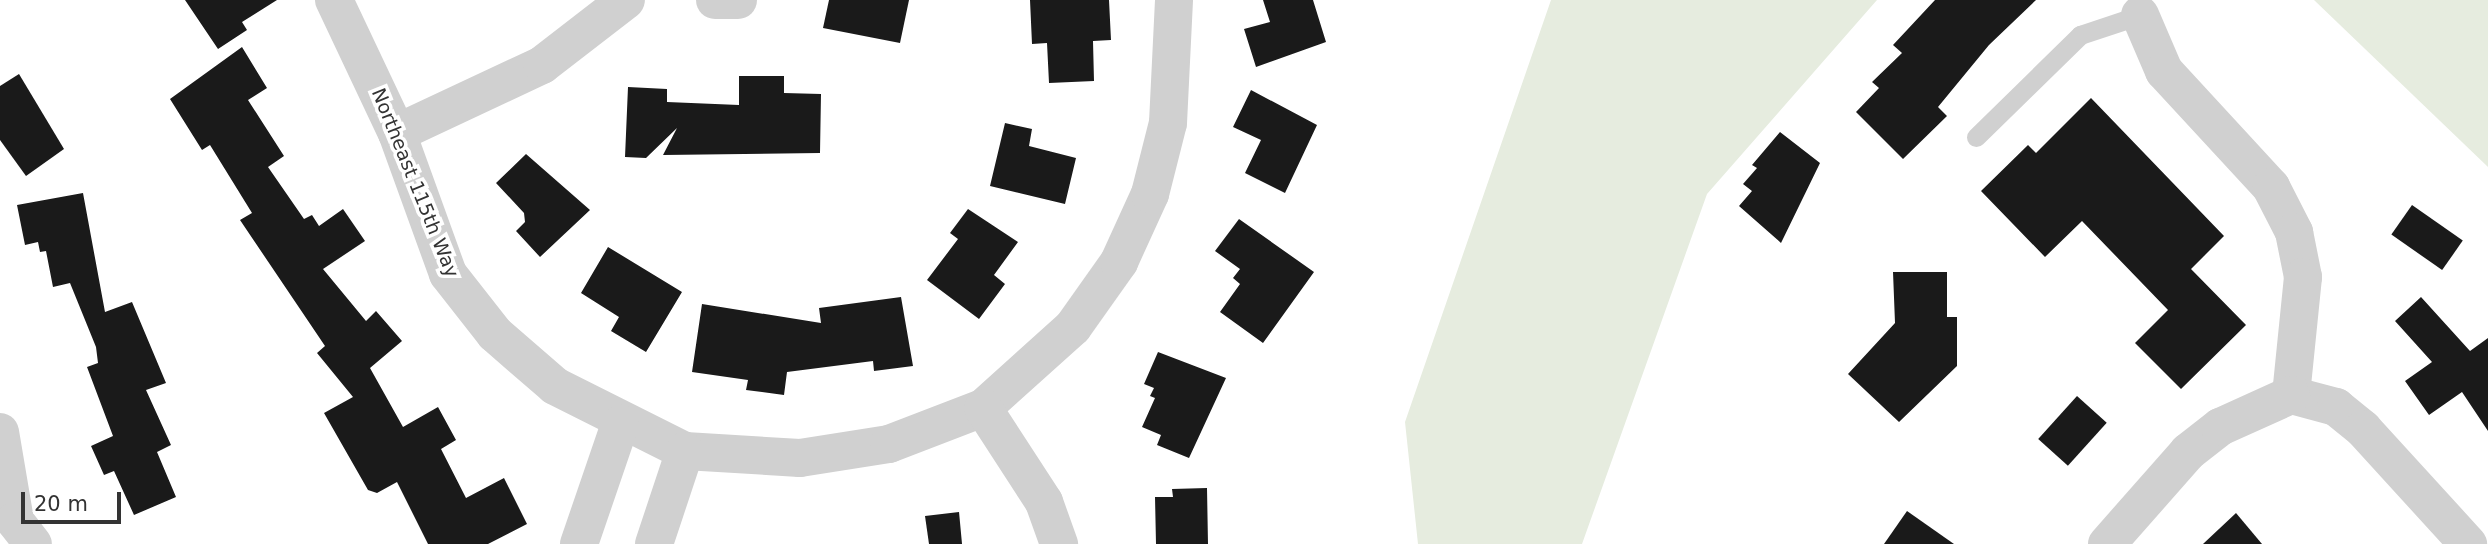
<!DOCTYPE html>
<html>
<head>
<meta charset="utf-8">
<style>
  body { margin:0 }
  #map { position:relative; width:2488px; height:544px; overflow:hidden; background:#fff; font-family:"DejaVu Sans",sans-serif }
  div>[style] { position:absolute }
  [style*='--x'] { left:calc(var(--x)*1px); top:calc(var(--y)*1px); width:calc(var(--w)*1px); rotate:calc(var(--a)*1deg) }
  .green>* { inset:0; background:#e6ecdf }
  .building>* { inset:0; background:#1a1a1a; transform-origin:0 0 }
  .lane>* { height:19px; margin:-9.5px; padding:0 9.5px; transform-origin:9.5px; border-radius:9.5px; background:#d0d0d0 }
  .street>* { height:38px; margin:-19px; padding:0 19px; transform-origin:19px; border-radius:19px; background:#d0d0d0 }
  span { translate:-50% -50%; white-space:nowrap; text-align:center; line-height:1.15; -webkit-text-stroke:7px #fff; paint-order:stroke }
  .street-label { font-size:19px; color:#333 }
  .scale { position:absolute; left:21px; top:492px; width:100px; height:32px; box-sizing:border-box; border:4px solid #333; border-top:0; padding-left:9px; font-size:21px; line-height:24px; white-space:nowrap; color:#333; -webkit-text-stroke:5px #fff; paint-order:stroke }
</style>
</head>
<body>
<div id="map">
  <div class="green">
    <i style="clip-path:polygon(1551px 0,1877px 0,1707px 194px,1582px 544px,1418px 544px,1405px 422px)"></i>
    <i style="clip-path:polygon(2314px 0,2488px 0,2488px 167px)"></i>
  </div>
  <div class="building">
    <i style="clip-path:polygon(185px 0,277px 0,242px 22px,247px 30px,218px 49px)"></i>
    <i style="clip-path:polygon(829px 0,909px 0,900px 43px,823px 28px)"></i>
    <i style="clip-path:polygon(1030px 0,1109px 0,1111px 40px,1093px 41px,1094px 81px,1049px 83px,1047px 43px,1032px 44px)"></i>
    <i style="clip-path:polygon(1263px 0,1313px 0,1326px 42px,1256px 67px,1244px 29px,1270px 22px)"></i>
    <i style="clip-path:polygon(1935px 0,2036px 0,1989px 45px,1938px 107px,1947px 116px,1903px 159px,1856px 112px,1879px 88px,1872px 82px,1902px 53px,1893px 45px)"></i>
    <i style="clip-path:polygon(242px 47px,267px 88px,248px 100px,284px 156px,268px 167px,304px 219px,312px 215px,319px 226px,343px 209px,365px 241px,323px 269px,366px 321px,376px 311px,402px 341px,370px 368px,403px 427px,438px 407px,456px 440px,441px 449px,466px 498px,504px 478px,527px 524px,488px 544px,428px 544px,397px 482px,377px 493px,368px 490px,324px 413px,353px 397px,317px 353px,325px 346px,240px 220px,252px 213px,210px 145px,202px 150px,170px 99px)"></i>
    <i style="clip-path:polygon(19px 74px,64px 149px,26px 176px,0 140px,0 86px)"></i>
    <i style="clip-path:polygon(739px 76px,784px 76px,784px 93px,821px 94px,820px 153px,663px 155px,677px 128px,646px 158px,625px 157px,628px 87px,667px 89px,667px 102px,739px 105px)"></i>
    <i style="clip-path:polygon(1251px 90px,1317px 125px,1285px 193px,1245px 173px,1261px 140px,1233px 127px)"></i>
    <i style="clip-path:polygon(2091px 98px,2224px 236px,2191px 269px,2246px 325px,2181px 389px,2135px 343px,2168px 310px,2082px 221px,2045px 257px,1981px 191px,2028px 145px,2036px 153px)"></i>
    <i style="clip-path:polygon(1005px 123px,1032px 129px,1029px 146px,1076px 158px,1065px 204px,990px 186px)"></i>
    <i style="clip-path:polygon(1780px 132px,1820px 163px,1781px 243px,1739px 206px,1752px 191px,1743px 184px,1757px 168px,1752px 165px)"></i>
    <i style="clip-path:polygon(526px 154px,590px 210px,540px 257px,516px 231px,525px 222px,524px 213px,496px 183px)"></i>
    <i style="clip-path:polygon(83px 193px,105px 312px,132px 302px,166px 383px,146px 390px,171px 445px,157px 452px,176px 497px,134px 515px,114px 471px,104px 475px,91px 446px,113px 436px,87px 367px,98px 363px,96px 347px,70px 283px,53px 287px,46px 251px,40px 252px,38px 242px,25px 245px,17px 205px)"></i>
    <i style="left:2412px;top:205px;width:62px;height:36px;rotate:35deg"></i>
    <i style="clip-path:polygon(968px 209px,1018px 242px,994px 275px,1005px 284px,979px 319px,927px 280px,958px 239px,950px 233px)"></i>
    <i style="clip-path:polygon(1239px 219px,1314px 272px,1263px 343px,1220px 312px,1240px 284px,1233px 278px,1240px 269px,1215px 251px)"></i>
    <i style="clip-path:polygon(608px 247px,682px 292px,646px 352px,611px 331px,619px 317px,581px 293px)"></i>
    <i style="clip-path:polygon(1893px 272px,1947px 272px,1947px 317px,1957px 317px,1957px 366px,1899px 422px,1848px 374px,1895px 323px)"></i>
    <i style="clip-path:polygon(901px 297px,913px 366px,874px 371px,873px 361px,787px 372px,784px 395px,746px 390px,748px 380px,692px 372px,702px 304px,821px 323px,819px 308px)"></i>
    <i style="clip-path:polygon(2421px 297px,2470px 351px,2488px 338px,2488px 431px,2462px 392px,2429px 415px,2405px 381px,2432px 362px,2395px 321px)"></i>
    <i style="clip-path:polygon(1158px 352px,1226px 378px,1189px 458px,1157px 445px,1161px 435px,1142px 427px,1155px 398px,1150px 396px,1154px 388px,1144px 384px)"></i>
    <i style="left:2077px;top:396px;width:40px;height:58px;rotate:42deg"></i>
    <i style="clip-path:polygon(1207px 488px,1208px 544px,1156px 544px,1155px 497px,1173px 497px,1172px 489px)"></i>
    <i style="clip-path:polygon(1907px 511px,1954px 544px,1884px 544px)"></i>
    <i style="clip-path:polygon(959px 512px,962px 544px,929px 544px,925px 516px)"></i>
    <i style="clip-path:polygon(2236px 513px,2262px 544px,2203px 544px)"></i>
  </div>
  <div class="lane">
    <i style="--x:1976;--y:137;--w:146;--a:-44.4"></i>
    <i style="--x:2080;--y:35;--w:63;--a:-18.4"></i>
  </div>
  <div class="street">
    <i style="--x:334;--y:0;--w:147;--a:64.7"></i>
    <i style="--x:397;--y:133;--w:150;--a:70.1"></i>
    <i style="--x:448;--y:274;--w:76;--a:51.9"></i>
    <i style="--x:495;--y:334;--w:79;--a:40.9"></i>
    <i style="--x:555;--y:386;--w:145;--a:26.6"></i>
    <i style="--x:685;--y:451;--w:115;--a:3.5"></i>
    <i style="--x:800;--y:458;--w:90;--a:-8.9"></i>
    <i style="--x:889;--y:444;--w:101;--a:-21"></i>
    <i style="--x:983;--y:408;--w:121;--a:-42"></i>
    <i style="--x:1073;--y:327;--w:80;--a:-54.7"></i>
    <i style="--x:1119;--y:262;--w:75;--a:-65.5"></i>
    <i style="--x:1150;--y:194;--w:73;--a:-75.8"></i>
    <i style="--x:1168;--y:123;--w:123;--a:-87.2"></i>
    <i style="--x:715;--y:0;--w:23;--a:0"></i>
    <i style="--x:2140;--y:15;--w:61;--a:66.8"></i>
    <i style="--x:2164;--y:71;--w:158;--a:47.3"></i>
    <i style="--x:2271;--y:187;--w:51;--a:62.9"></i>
    <i style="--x:2294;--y:232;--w:46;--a:78.7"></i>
    <i style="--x:2303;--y:277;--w:119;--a:95.8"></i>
    <i style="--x:397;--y:133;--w:160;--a:-25.1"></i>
    <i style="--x:542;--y:65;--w:106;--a:-37.7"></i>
    <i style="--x:2291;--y:395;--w:47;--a:14.9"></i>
    <i style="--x:2336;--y:407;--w:35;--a:39"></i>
    <i style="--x:2363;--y:429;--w:156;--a:47.6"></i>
    <i style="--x:983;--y:408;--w:112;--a:57"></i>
    <i style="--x:1044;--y:502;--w:45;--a:70.3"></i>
    <i style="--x:0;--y:432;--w:90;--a:80.4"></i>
    <i style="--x:15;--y:521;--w:29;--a:52"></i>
    <i style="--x:579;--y:544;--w:127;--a:-71.1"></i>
    <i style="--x:654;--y:544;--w:98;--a:-71.6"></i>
    <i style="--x:2107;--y:544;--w:123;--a:-48.6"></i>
    <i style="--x:2188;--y:452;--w:41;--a:-38"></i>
    <i style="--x:2220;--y:427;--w:78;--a:-24.3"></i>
  </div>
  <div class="street-label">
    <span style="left:415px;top:183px;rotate:68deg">Northeast 115th Way</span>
  </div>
  <div class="scale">20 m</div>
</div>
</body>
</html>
